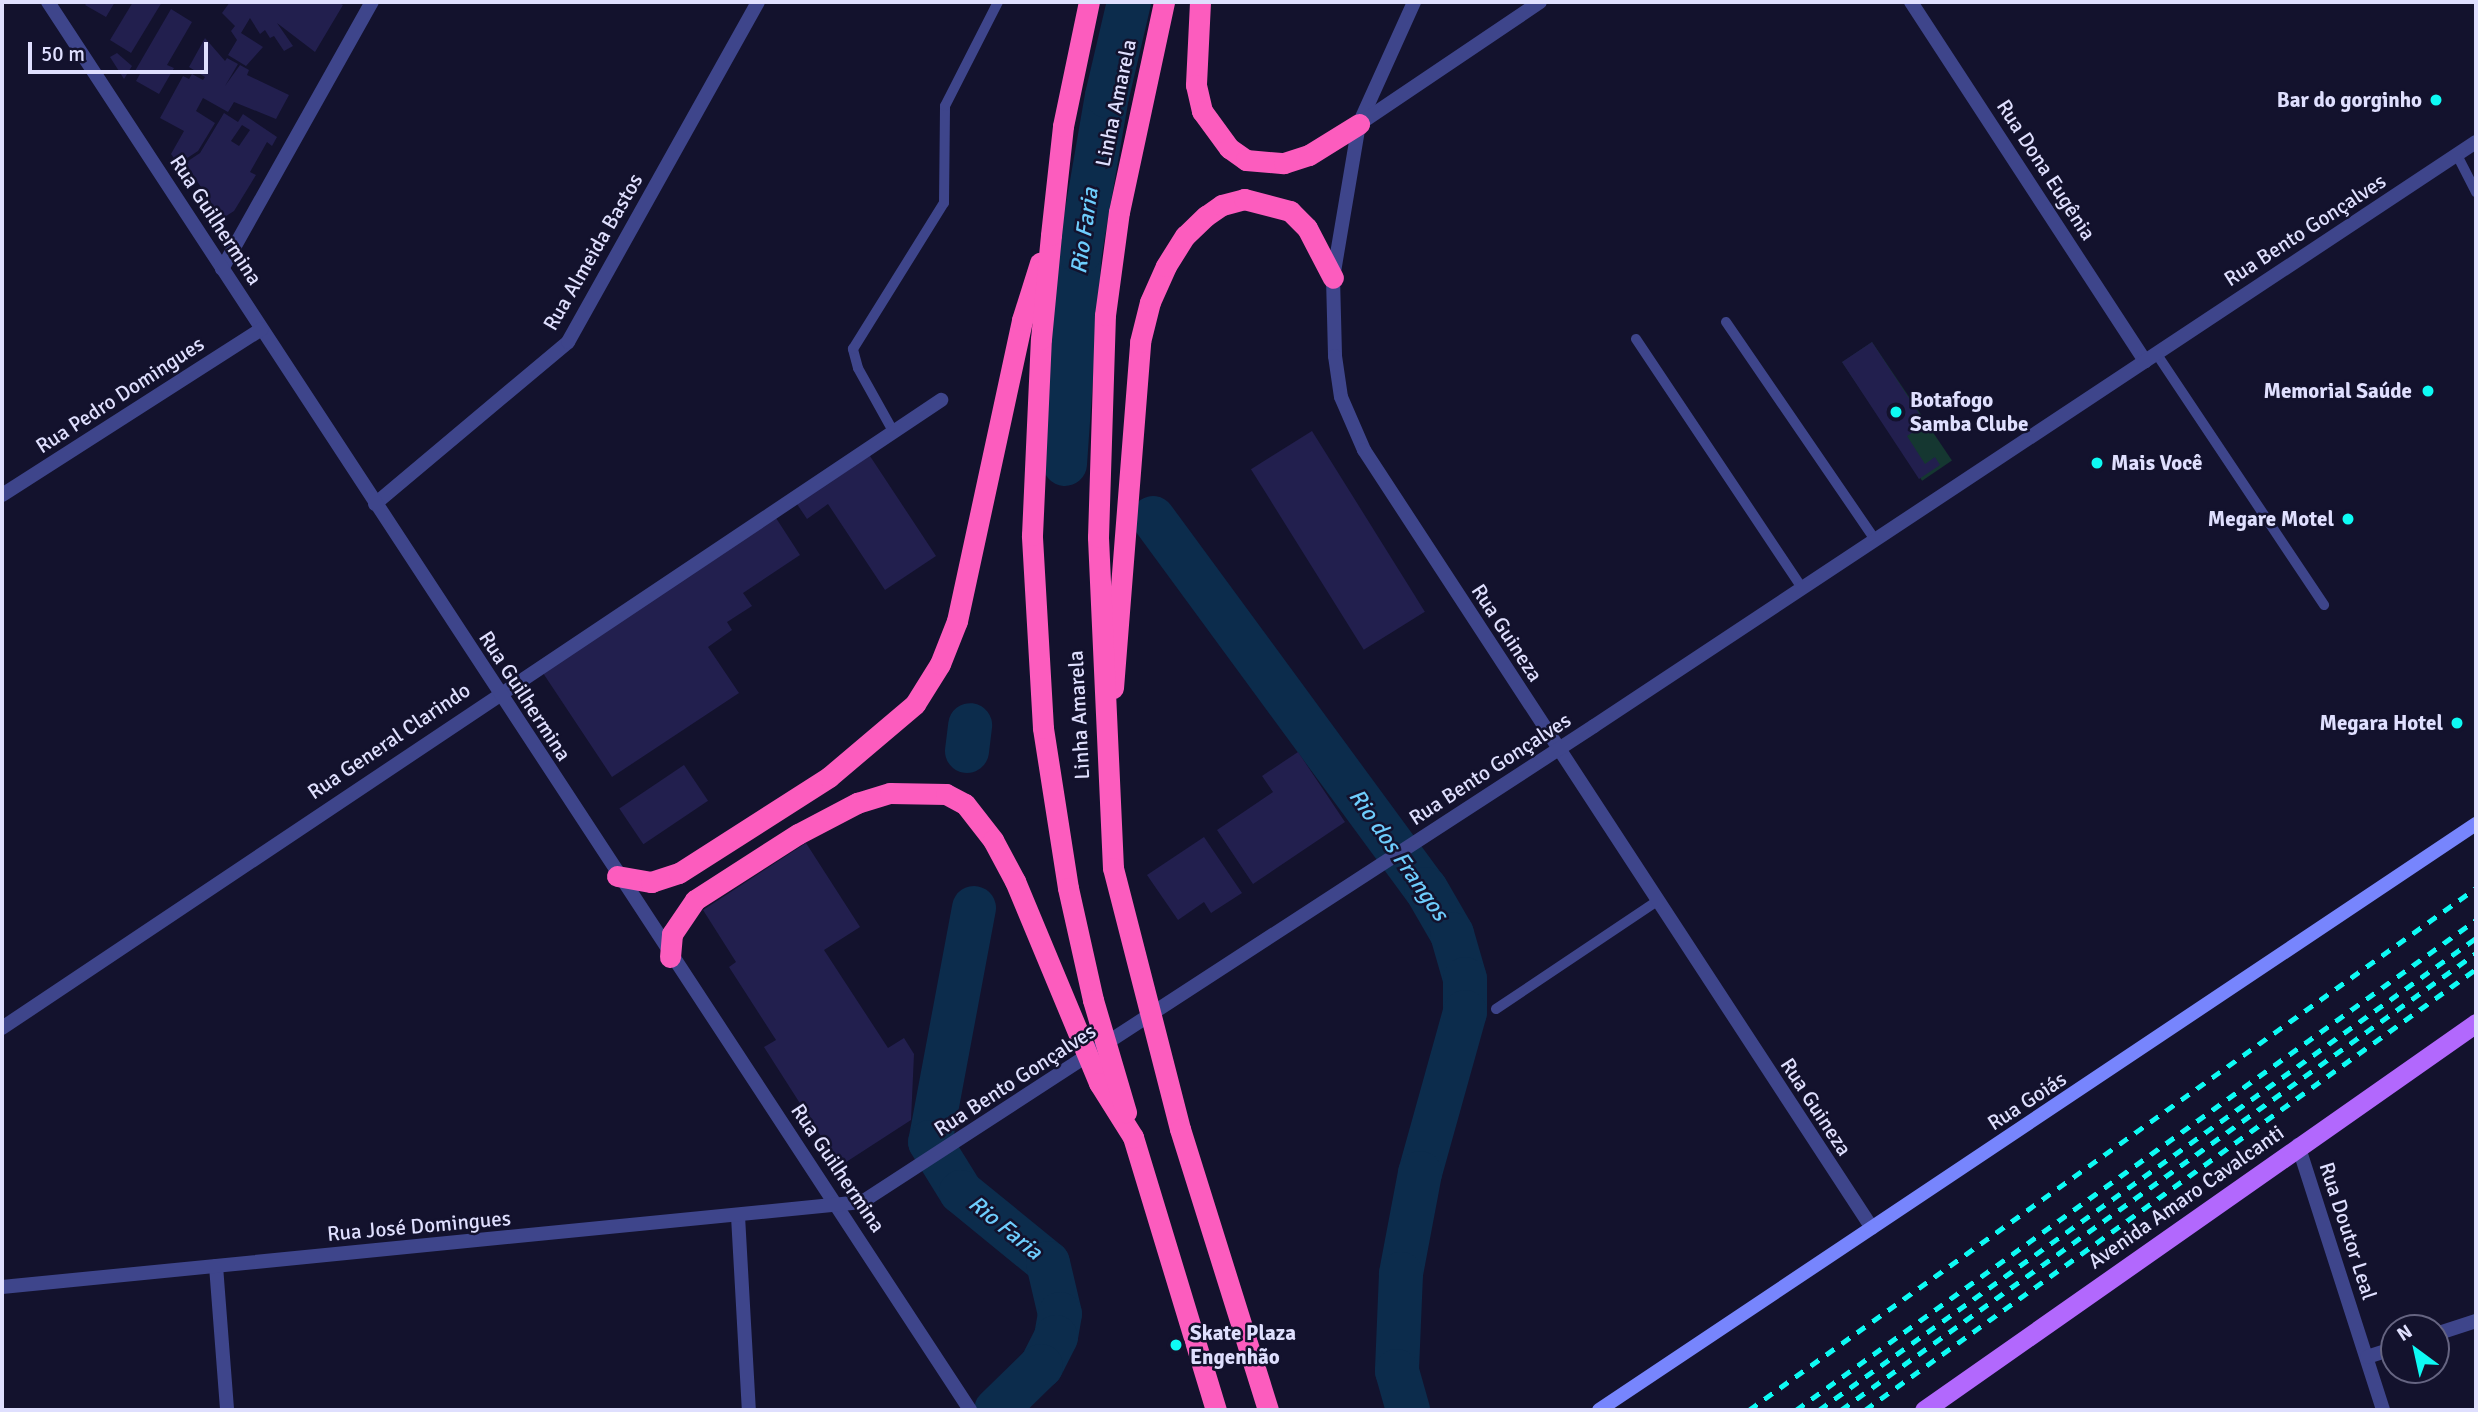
<!DOCTYPE html>
<html>
<head>
<meta charset="utf-8">
<style>
  body { margin:0 }
  #map { position:relative; width:2478px; height:1412px; overflow:hidden; background:#13122d; font-family:Signika,sans-serif }
  div>[style] { position:absolute }
  [style*='--x'] { left:calc(var(--x)*1px); top:calc(var(--y)*1px); width:calc(var(--w)*1px); rotate:calc(var(--a)*1deg) }
  .green>* { inset:0; background:#153731; transform-origin:0 0 }
  .river>* { height:44px; margin:-22px; padding:0 22px; transform-origin:22px; border-radius:22px; background:#0c2c4c }
  .building>* { inset:0; background:#221f4e; transform-origin:0 0 }
  .service>* { height:10px; margin:-5px; padding:0 5px; transform-origin:5px; border-radius:5px; background:#3e458b }
  .minor>* { height:14px; margin:-7px; padding:0 7px; transform-origin:7px; border-radius:7px; background:#3e458b }
  .tertiary>* { height:14px; margin:-7px; padding:0 7px; transform-origin:7px; border-radius:7px; background:#3e458b }
  .secondary>* { height:14px; margin:-7px; padding:0 7px; transform-origin:7px; border-radius:7px; background:#7785fd }
  .primary>* { height:19px; margin:-9.5px; padding:0 9.5px; transform-origin:9.5px; border-radius:9.5px; background:#b268fd }
  .motorway>* { height:21px; margin:-10.5px; padding:0 10.5px; transform-origin:10.5px; border-radius:10.5px; background:#fc5cbe }
  .rail>* { height:5px; margin-top:-2.5px; transform-origin:0; background:repeating-linear-gradient(90deg,#0efbf4 0 10px,transparent 0 19px) }
  .motorway-bridge>* { height:21px; margin:-10.5px; padding:0 10.5px; transform-origin:10.5px; border-radius:10.5px; background:#fc5cbe }
  .dots>* { width:19px; height:19px; translate:-50% -50%; box-sizing:border-box; border:4px solid #13122d; border-radius:50% }
  span { translate:-50% -50%; white-space:nowrap; text-align:center; line-height:1.15; -webkit-text-stroke:5px #13122d; paint-order:stroke }
  .poi-label { font-size:21px; color:#dfdffe; font-weight:700 }
  .right { translate:-100% -50%; text-align:right }
  .left { translate:0 -50%; text-align:left }
  .street-label { font-size:21px; color:#dfdffe }
  .water-label { font-size:23px; color:#6ecdfd; font-style:italic }
  .frame { position:absolute; inset:0; border:4px solid #dfdffe; pointer-events:none }
  .north { position:absolute; left:2380px; top:1314px; width:70px; height:70px; box-sizing:border-box; background:#13122d; border:2px solid #656481; border-radius:50%; rotate:327deg; font-size:19px; font-weight:700; line-height:28px; text-align:center; color:#dfdffe }
  .north::after { content:''; display:block; margin:auto; width:24px; height:32px; background:#0efbf4; clip-path:polygon(50% 0,100% 100%,50% 72%,0 100%) }
  .scale { position:absolute; left:28px; top:42px; width:180px; height:32px; box-sizing:border-box; border:4px solid #dfdffe; border-top:0; padding-left:9px; font-size:21px; line-height:24px; white-space:nowrap; color:#dfdffe; -webkit-text-stroke:5px #13122d; paint-order:stroke }
</style>
</head>
<body>
<div id="map">
  <div class="green">
    <i style="left:1872px;top:342px;width:143px;height:36px;rotate:56deg"></i>
  </div>
  <div class="river">
    <i style="--x:1065;--y:464;--w:213;--a:-86"></i>
    <i style="--x:1080;--y:252;--w:158;--a:-80.2"></i>
    <i style="--x:1107;--y:96;--w:97;--a:-76.8"></i>
    <i style="--x:1153;--y:518;--w:461;--a:53.7"></i>
    <i style="--x:1426;--y:889;--w:52;--a:60"></i>
    <i style="--x:1452;--y:934;--w:47;--a:73.9"></i>
    <i style="--x:1465;--y:979;--w:33;--a:90"></i>
    <i style="--x:1465;--y:1012;--w:167;--a:105.6"></i>
    <i style="--x:1420;--y:1173;--w:103;--a:100.7"></i>
    <i style="--x:1401;--y:1274;--w:97;--a:92.4"></i>
    <i style="--x:1397;--y:1371;--w:41;--a:74.2"></i>
    <i style="--x:967;--y:751;--w:26;--a:-83"></i>
    <i style="--x:974;--y:908;--w:238;--a:100.6"></i>
    <i style="--x:930;--y:1142;--w:59;--a:58.2"></i>
    <i style="--x:961;--y:1192;--w:112;--a:39.2"></i>
    <i style="--x:1048;--y:1263;--w:52;--a:76.8"></i>
    <i style="--x:1060;--y:1314;--w:23;--a:100"></i>
    <i style="--x:1056;--y:1337;--w:33;--a:117"></i>
    <i style="--x:1041;--y:1366;--w:63;--a:135.6"></i>
  </div>
  <div class="building">
    <i style="clip-path:polygon(88px 2px,115px 2px,106px 17px,85px 5px)"></i>
    <i style="clip-path:polygon(133px 2px,162px 2px,131px 53px,110px 40px)"></i>
    <i style="clip-path:polygon(230px 2px,337px 2px,343px 5px,315px 52px,277px 23px,293px 46px,284px 51px,274px 36px,270px 38px,265px 30px,260px 34px,250px 18px,241px 33px,263px 47px,246px 66px,228px 55px,237px 40px,231px 31px,235px 26px,222px 13px)"></i>
    <i style="clip-path:polygon(171px 9px,192px 22px,167px 65px,174px 68px,159px 94px,136px 81px,140px 74px,135px 71px)"></i>
    <i style="clip-path:polygon(205px 38px,225px 61px,227px 58px,238px 64px,225px 86px,240px 65px,249px 70px,247px 75px,289px 95px,276px 119px,234px 102px,228px 112px,203px 98px,196px 111px,215px 123px,198px 151px,178px 164px,171px 154px,184px 131px,160px 118px,183px 76px,189px 79px,192px 74px,203px 80px,205px 77px,189px 67px)"></i>
    <i style="clip-path:polygon(117px 53px,132px 66px,124px 79px,110px 57px)"></i>
    <i style="clip-path:polygon(evenodd,224px 113px,238px 122px,243px 114px,277px 137px,272px 146px,267px 142px,250px 172px,256px 175px,234px 211px,220px 220px,196px 190px,201px 187px,185px 163px,200px 153px,224px 113px,242px 125px,250px 130px,239px 146px,231px 141px,242px 125px)"></i>
    <i style="clip-path:polygon(1872px 342px,1926px 424px,1907px 436px,1925px 464px,1935px 457px,1940px 465px,1919px 479px,1842px 362px)"></i>
    <i style="left:1312px;top:431px;width:213px;height:72px;rotate:58deg"></i>
    <i style="clip-path:polygon(866px 450px,936px 556px,885px 590px,828px 504px,807px 519px,793px 498px)"></i>
    <i style="clip-path:polygon(776px 518px,800px 555px,743px 593px,752px 606px,727px 622px,732px 630px,708px 647px,739px 693px,612px 777px,543px 673px)"></i>
    <i style="clip-path:polygon(1298px 752px,1345px 822px,1253px 884px,1217px 830px,1273px 792px,1262px 776px)"></i>
    <i style="left:684px;top:765px;width:43px;height:78px;rotate:56deg"></i>
    <i style="clip-path:polygon(1204px 837px,1242px 893px,1211px 913px,1204px 902px,1178px 920px,1147px 875px)"></i>
    <i style="clip-path:polygon(806px 843px,860px 927px,824px 950px,888px 1048px,904px 1038px,914px 1054px,911px 1120px,840px 1166px,764px 1047px,776px 1040px,729px 967px,736px 962px,703px 910px)"></i>
  </div>
  <div class="service">
    <i style="--x:2457;--y:155;--w:42;--a:62.8"></i>
    <i style="--x:1726;--y:322;--w:264;--a:55.6"></i>
    <i style="--x:1636;--y:339;--w:299;--a:56.3"></i>
    <i style="--x:2156;--y:353;--w:303;--a:56.3"></i>
    <i style="--x:893;--y:431;--w:72;--a:-119.1"></i>
    <i style="--x:858;--y:368;--w:20;--a:-105"></i>
    <i style="--x:853;--y:349;--w:172;--a:-58.1"></i>
    <i style="--x:944;--y:203;--w:97;--a:-89.4"></i>
    <i style="--x:945;--y:106;--w:117;--a:-63"></i>
    <i style="--x:1496;--y:1009;--w:192;--a:-33.8"></i>
  </div>
  <div class="minor">
    <i style="--x:1911;--y:2;--w:429;--a:56.9"></i>
    <i style="--x:1359;--y:124;--w:134;--a:-65.7"></i>
    <i style="--x:222;--y:269;--w:306;--a:-60.7"></i>
    <i style="--x:375;--y:504;--w:252;--a:-40"></i>
    <i style="--x:568;--y:342;--w:389;--a:-60.8"></i>
    <i style="--x:2;--y:1028;--w:1130;--a:-33.77"></i>
    <i style="--x:2298;--y:1145;--w:278;--a:72.2"></i>
    <i style="--x:738;--y:1216;--w:194;--a:86.8"></i>
    <i style="--x:216;--y:1266;--w:144;--a:85.6"></i>
    <i style="--x:2436;--y:1334;--w:42;--a:-18"></i>
    <i style="--x:2367;--y:1357;--w:28;--a:-18"></i>
  </div>
  <div class="tertiary">
    <i style="--x:48;--y:2;--w:1683;--a:56.78"></i>
    <i style="--x:1540;--y:2;--w:218;--a:146"></i>
    <i style="--x:1359;--y:124;--w:156;--a:99.6"></i>
    <i style="--x:1333;--y:278;--w:78;--a:88.5"></i>
    <i style="--x:1335;--y:356;--w:41;--a:81.7"></i>
    <i style="--x:1341;--y:397;--w:58;--a:66.5"></i>
    <i style="--x:1364;--y:450;--w:929;--a:56.86"></i>
    <i style="--x:2;--y:495;--w:308;--a:-32.6"></i>
    <i style="--x:2;--y:1287;--w:864;--a:-5.64"></i>
    <i style="--x:862;--y:1202;--w:873;--a:-33.03"></i>
    <i style="--x:1594;--y:726;--w:1058;--a:-33.51"></i>
  </div>
  <div class="secondary">
    <i style="--x:1599;--y:1410;--w:1055;--a:-33.75"></i>
  </div>
  <div class="primary">
    <i style="--x:1924;--y:1410;--w:674;--a:-35.03"></i>
  </div>
  <div class="motorway">
    <i style="--x:1200;--y:2;--w:83;--a:92.8"></i>
    <i style="--x:1196;--y:85;--w:27;--a:77"></i>
    <i style="--x:1202;--y:111;--w:46;--a:53.9"></i>
    <i style="--x:1229;--y:148;--w:21;--a:35"></i>
    <i style="--x:1246;--y:160;--w:38;--a:5"></i>
    <i style="--x:1284;--y:163;--w:26;--a:-18"></i>
    <i style="--x:1309;--y:155;--w:59;--a:-31.8"></i>
    <i style="--x:1113;--y:688;--w:347;--a:-85.5"></i>
    <i style="--x:1140;--y:342;--w:41;--a:-76"></i>
    <i style="--x:1150;--y:302;--w:39;--a:-66"></i>
    <i style="--x:1166;--y:266;--w:36;--a:-58"></i>
    <i style="--x:1185;--y:236;--w:29;--a:-44"></i>
    <i style="--x:1206;--y:216;--w:19;--a:-35"></i>
    <i style="--x:1222;--y:205;--w:23;--a:-15"></i>
    <i style="--x:1244;--y:199;--w:48;--a:14.6"></i>
    <i style="--x:1290;--y:211;--w:24;--a:45"></i>
    <i style="--x:1307;--y:228;--w:56;--a:62.5"></i>
    <i style="--x:1113;--y:868;--w:331;--a:-92.6"></i>
    <i style="--x:1098;--y:537;--w:222;--a:-88.2"></i>
    <i style="--x:1105;--y:315;--w:104;--a:-82.3"></i>
    <i style="--x:1119;--y:212;--w:215;--a:-77.9"></i>
    <i style="--x:617;--y:876;--w:35;--a:10"></i>
    <i style="--x:651;--y:882;--w:29;--a:-18"></i>
    <i style="--x:679;--y:873;--w:178;--a:-32.6"></i>
    <i style="--x:829;--y:777;--w:113;--a:-40.3"></i>
    <i style="--x:915;--y:704;--w:47;--a:-58"></i>
    <i style="--x:940;--y:664;--w:46;--a:-68.4"></i>
    <i style="--x:957;--y:621;--w:308;--a:-77.8"></i>
    <i style="--x:1022;--y:320;--w:60;--a:-72.5"></i>
    <i style="--x:1068;--y:888;--w:162;--a:-98.9"></i>
    <i style="--x:1043;--y:728;--w:193;--a:-93.3"></i>
    <i style="--x:1032;--y:535;--w:196;--a:-87.4"></i>
    <i style="--x:1041;--y:339;--w:104;--a:-84.5"></i>
    <i style="--x:1051;--y:235;--w:110;--a:-83.7"></i>
    <i style="--x:1063;--y:126;--w:127;--a:-78.2"></i>
    <i style="--x:670;--y:957;--w:23;--a:-85"></i>
    <i style="--x:672;--y:934;--w:41;--a:-55.9"></i>
    <i style="--x:695;--y:900;--w:122;--a:-32.7"></i>
    <i style="--x:1133;--y:1137;--w:285;--a:73.1"></i>
  </div>
  <div class="rail">
    <i style="--x:1749;--y:1410;--w:895;--a:-35.68"></i>
    <i style="--x:1796;--y:1410;--w:838;--a:-35.78"></i>
    <i style="--x:1819;--y:1410;--w:809;--a:-35.69"></i>
    <i style="--x:1841;--y:1410;--w:782;--a:-35.74"></i>
    <i style="--x:1865;--y:1410;--w:754;--a:-35.82"></i>
  </div>
  <div class="motorway-bridge">
    <i style="--x:798;--y:834;--w:67;--a:-27.7"></i>
    <i style="--x:857;--y:803;--w:34;--a:-17"></i>
    <i style="--x:890;--y:793;--w:56;--a:1"></i>
    <i style="--x:946;--y:794;--w:21;--a:28"></i>
    <i style="--x:965;--y:804;--w:46;--a:52.1"></i>
    <i style="--x:993;--y:840;--w:47;--a:61.8"></i>
    <i style="--x:1015;--y:881;--w:219;--a:67.4"></i>
    <i style="--x:1099;--y:1083;--w:64;--a:57.8"></i>
    <i style="--x:1113;--y:868;--w:269;--a:75.6"></i>
    <i style="--x:1180;--y:1129;--w:294;--a:72.6"></i>
    <i style="--x:1068;--y:888;--w:115;--a:77.4"></i>
    <i style="--x:1093;--y:1000;--w:117;--a:73.6"></i>
  </div>
  <div class="dots">
    <i style="left:2436px;top:100px;background:#0efbf4"></i>
    <i style="left:2428px;top:391px;background:#0efbf4"></i>
    <i style="left:1896px;top:412px;background:#0efbf4"></i>
    <i style="left:2097px;top:463px;background:#0efbf4"></i>
    <i style="left:2348px;top:519px;background:#0efbf4"></i>
    <i style="left:2457px;top:723px;background:#0efbf4"></i>
    <i style="left:1176px;top:1345px;background:#0efbf4"></i>
  </div>
  <div class="poi-label">
    <span class="right" style="left:2422px;top:100px">Bar do gorginho</span>
    <span class="right" style="left:2412px;top:391px">Memorial Saúde</span>
    <span class="left" style="left:1910px;top:412px">Botafogo<br>Samba Clube</span>
    <span class="left" style="left:2111px;top:463px">Mais Você</span>
    <span class="right" style="left:2334px;top:519px">Megare Motel</span>
    <span class="right" style="left:2443px;top:723px">Megara Hotel</span>
    <span class="left" style="left:1190px;top:1345px">Skate Plaza<br>Engenhão</span>
  </div>
  <div class="street-label">
    <span style="left:1116px;top:103px;rotate:-78deg">Linha Amarela</span>
    <span style="left:2046px;top:170px;rotate:57deg">Rua Dona Eugênia</span>
    <span style="left:216px;top:220px;rotate:57deg">Rua Guilhermina</span>
    <span style="left:2305px;top:230px;rotate:-33deg">Rua Bento Gonçalves</span>
    <span style="left:593px;top:252px;rotate:-60deg">Rua Almeida Bastos</span>
    <span style="left:120px;top:395px;rotate:-33deg">Rua Pedro Domingues</span>
    <span style="left:1507px;top:633px;rotate:57deg">Rua Guineza</span>
    <span style="left:525px;top:696px;rotate:57deg">Rua Guilhermina</span>
    <span style="left:1079px;top:715px;rotate:-93deg">Linha Amarela</span>
    <span style="left:389px;top:741px;rotate:-34deg">Rua General Clarindo</span>
    <span style="left:1490px;top:769px;rotate:-33deg">Rua Bento Gonçalves</span>
    <span style="left:1015px;top:1080px;rotate:-33deg">Rua Bento Gonçalves</span>
    <span style="left:2027px;top:1101px;rotate:-33deg">Rua Goiás</span>
    <span style="left:1816px;top:1107px;rotate:57deg">Rua Guineza</span>
    <span style="left:838px;top:1168px;rotate:56deg">Rua Guilhermina</span>
    <span style="left:2186px;top:1197px;rotate:-35deg">Avenida Amaro Cavalcanti</span>
    <span style="left:419px;top:1226px;rotate:-5deg">Rua José Domingues</span>
    <span style="left:2348px;top:1231px;rotate:72deg">Rua Doutor Leal</span>
  </div>
  <div class="water-label">
    <span style="left:1085px;top:231px;rotate:-82deg">Rio Faria</span>
    <span style="left:1398px;top:855px;rotate:55deg">Rio dos Frangos</span>
    <span style="left:1005px;top:1228px;rotate:39deg">Rio Faria</span>
  </div>
  <div class="frame"></div>
  <div class="north">N</div>
  <div class="scale">50 m</div>
</div>
</body>
</html>
